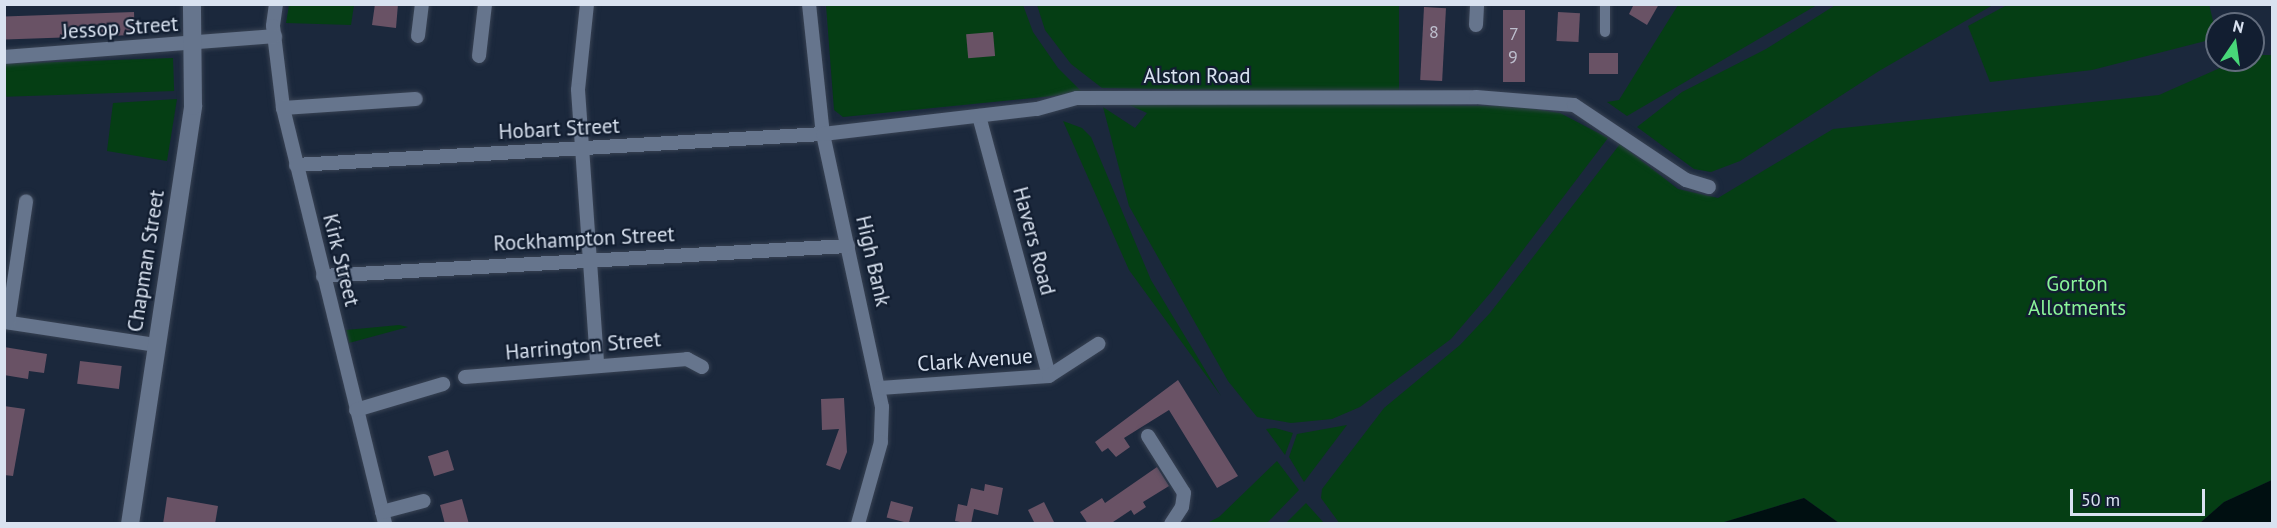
<!DOCTYPE html>
<html>
<head>
<meta charset="utf-8">
<style>
  body { margin:0 }
  #map { position:relative; width:2277px; height:528px; overflow:hidden; background:#1b283c; font-family:"PT Sans",sans-serif }
  div>[style] { position:absolute }
  [style*='--x'] { left:calc(var(--x)*1px); top:calc(var(--y)*1px); width:calc(var(--w)*1px); rotate:calc(var(--a)*1deg) }
  .green>* { inset:0; background:#053e14; transform-origin:0 0 }
  .water>* { inset:0; background:#000f11 }
  .building>* { inset:0; background:#695265; transform-origin:0 0 }
  .roads { filter:drop-shadow(0 0 2px #384253) drop-shadow(0 0 2px #384253) }
  .pedestrian>* { height:10px; margin:-5px; padding:0 5px; transform-origin:5px; border-radius:5px; background:#66758d }
  .minor>* { height:14px; margin:-7px; padding:0 7px; transform-origin:7px; border-radius:7px; background:#66758d }
  .tertiary>* { height:18px; margin:-9px; padding:0 9px; transform-origin:9px; border-radius:9px; background:#66758d }
  span { translate:-50% -50%; white-space:nowrap; text-align:center; line-height:1.15; -webkit-text-stroke:4.5px #121e31; paint-order:stroke }
  .number-label { font-size:18px; color:#bdbecd }
  .number-label span { -webkit-text-stroke-width:0 }
  .street-label { font-size:21px; color:#d9e2f0 }
  .park-label { font-size:21px; color:#8af499 }
  .frame { position:absolute; inset:0; border:6px solid #d9e2f0; pointer-events:none }
  .north { position:absolute; left:2205px; top:12px; width:60px; height:60px; box-sizing:border-box; background:#121e31; border:2px solid #626c7d; border-radius:50%; rotate:13deg; font-size:16px; font-weight:700; line-height:24px; text-align:center; color:#d9e2f0 }
  .north::after { content:''; display:block; margin:auto; width:21px; height:27px; background:#48d779; clip-path:polygon(50% 0,100% 100%,50% 72%,0 100%) }
  .scale { position:absolute; left:2070px; top:489px; width:135px; height:27px; box-sizing:border-box; border:3px solid #d9e2f0; border-top:0; padding-left:8px; font-size:18px; line-height:21px; white-space:nowrap; color:#d9e2f0; -webkit-text-stroke:4px #121e31; paint-order:stroke }
</style>
</head>
<body>
<div id="map">
  <div class="green">
    <i style="clip-path:polygon(1837px 4px,1993px 5px,1879px 71px,1740px 161px,1711px 172px,1694px 169px,1637px 127px,1682px 92px,1766px 49px)"></i>
    <i style="clip-path:polygon(2209px 4px,2217px 38px,2092px 70px,1990px 82px,1968px 26px,2007px 5px)"></i>
    <i style="clip-path:polygon(289px 5px,354px 5px,351px 25px,286px 23px)"></i>
    <i style="clip-path:polygon(826px 5px,1023px 5px,1033px 32px,1058px 68px,1083px 93px,843px 117px,834px 110px)"></i>
    <i style="clip-path:polygon(1037px 5px,1399px 5px,1399px 93px,1102px 88px,1071px 64px,1045px 30px)"></i>
    <i style="clip-path:polygon(1678px 5px,1678px 4px,1817px 5px,1627px 116px,1607px 102px,1619px 100px)"></i>
    <i style="clip-path:polygon(2253px 55px,2272px 55px,2272px 480px,2224px 502px,2200px 523px,1839px 523px,1804px 498px,1721px 523px,1340px 524px,1321px 498px,1322px 489px,1384px 408px,1460px 345px,1490px 313px,1620px 144px,1678px 189px,1718px 198px,1833px 129px,2159px 95px,2238px 60px,2253px 60px)"></i>
    <i style="left:173px;top:58px;width:33px;height:168px;rotate:88deg"></i>
    <i style="clip-path:polygon(177px 99px,167px 161px,107px 151px,113px 103px)"></i>
    <i style="clip-path:polygon(1125px 103px,1514px 106px,1560px 113px,1608px 138px,1492px 291px,1451px 339px,1360px 407px,1332px 419px,1291px 423px,1257px 417px,1228px 381px,1129px 206px,1103px 107px,1135px 128px,1147px 113px)"></i>
    <i style="clip-path:polygon(1063px 121px,1082px 128px,1091px 137px,1151px 280px,1221px 396px,1129px 270px)"></i>
    <i style="clip-path:polygon(399px 325px,408px 327px,349px 343px,346px 330px)"></i>
    <i style="clip-path:polygon(1347px 425px,1304px 482px,1289px 457px,1297px 434px)"></i>
    <i style="clip-path:polygon(1275px 428px,1293px 433px,1285px 455px,1266px 429px)"></i>
    <i style="clip-path:polygon(1277px 461px,1299px 490px,1267px 523px,1207px 523px,1219px 517px)"></i>
    <i style="clip-path:polygon(1306px 503px,1324px 523px,1286px 523px)"></i>
  </div>
  <div class="water">
    <i style="clip-path:polygon(2272px 480px,2272px 523px,2200px 523px,2224px 502px)"></i>
    <i style="clip-path:polygon(1804px 498px,1839px 523px,1721px 523px)"></i>
  </div>
  <div class="building">
    <i style="clip-path:polygon(375px 4px,398px 4px,396px 28px,372px 25px)"></i>
    <i style="clip-path:polygon(1634px 4px,1659px 4px,1647px 25px,1629px 14px)"></i>
    <i style="left:1424px;top:7px;width:22px;height:73px;rotate:3deg"></i>
    <i style="left:1503px;top:10px;width:22px;height:72px"></i>
    <i style="left:134px;top:12px;width:23px;height:130px;rotate:88deg"></i>
    <i style="left:1558px;top:12px;width:22px;height:29px;rotate:3deg"></i>
    <i style="left:993px;top:32px;width:24px;height:27px;rotate:85deg"></i>
    <i style="left:1589px;top:53px;width:29px;height:21px"></i>
    <i style="clip-path:polygon(4px 347px,47px 354px,44px 373px,29px 371px,28px 379px,4px 375px)"></i>
    <i style="left:80px;top:361px;width:42px;height:23px;rotate:7deg"></i>
    <i style="clip-path:polygon(1178px 380px,1238px 476px,1217px 488px,1169px 410px,1124px 438px,1130px 447px,1116px 457px,1108px 448px,1102px 452px,1095px 442px)"></i>
    <i style="clip-path:polygon(844px 398px,847px 452px,840px 470px,826px 465px,839px 429px,822px 430px,821px 399px)"></i>
    <i style="clip-path:polygon(4px 406px,25px 409px,13px 476px,4px 475px)"></i>
    <i style="left:448px;top:450px;width:21px;height:21px;rotate:73deg"></i>
    <i style="clip-path:polygon(1157px 467px,1169px 486px,1143px 502px,1146px 507px,1134px 515px,1131px 510px,1110px 524px,1088px 524px,1080px 512px,1102px 498px,1105px 503px)"></i>
    <i style="clip-path:polygon(985px 484px,1003px 488px,998px 515px,974px 509px,971px 524px,955px 521px,958px 504px,967px 506px,971px 488px,984px 491px)"></i>
    <i style="clip-path:polygon(167px 497px,218px 506px,215px 524px,163px 524px)"></i>
    <i style="clip-path:polygon(462px 499px,469px 524px,445px 524px,440px 505px)"></i>
    <i style="left:891px;top:501px;width:23px;height:17px;rotate:15deg"></i>
    <i style="clip-path:polygon(1044px 502px,1055px 524px,1035px 524px,1028px 510px)"></i>
  </div>
  <div class="roads">
    <div class="pedestrian">
      <i style="--x:1605;--y:32;--w:28;--a:-90"></i>
    </div>
    <div class="minor">
      <i style="--x:276;--y:4;--w:22;--a:98"></i>
      <i style="--x:273;--y:26;--w:83;--a:83"></i>
      <i style="--x:283;--y:108;--w:428;--a:76.2"></i>
      <i style="--x:587;--y:4;--w:86;--a:96"></i>
      <i style="--x:578;--y:90;--w:275;--a:86"></i>
      <i style="--x:809;--y:4;--w:131;--a:83.9"></i>
      <i style="--x:823;--y:134;--w:279;--a:77.8"></i>
      <i style="--x:882;--y:407;--w:35;--a:92"></i>
      <i style="--x:881;--y:442;--w:85;--a:105.7"></i>
      <i style="--x:1476;--y:25;--w:21;--a:-87"></i>
      <i style="--x:418;--y:36;--w:32;--a:-83"></i>
      <i style="--x:479;--y:56;--w:52;--a:-83.4"></i>
      <i style="--x:4;--y:57;--w:272;--a:-4.4"></i>
      <i style="--x:283;--y:108;--w:133;--a:-3.9"></i>
      <i style="--x:979;--y:116;--w:269;--a:74.9"></i>
      <i style="--x:296;--y:165;--w:528;--a:-3.37"></i>
      <i style="--x:823;--y:134;--w:215;--a:-6.7"></i>
      <i style="--x:1037;--y:109;--w:41;--a:-15.4"></i>
      <i style="--x:1077;--y:98;--w:399;--a:-0.1"></i>
      <i style="--x:1476;--y:97;--w:98;--a:4.7"></i>
      <i style="--x:1574;--y:105;--w:135;--a:33.8"></i>
      <i style="--x:1686;--y:180;--w:24;--a:17"></i>
      <i style="--x:323;--y:276;--w:526;--a:-3.27"></i>
      <i style="--x:4;--y:322;--w:154;--a:8.6"></i>
      <i style="--x:8;--y:322;--w:122;--a:-81.5"></i>
      <i style="--x:465;--y:377;--w:223;--a:-4.6"></i>
      <i style="--x:687;--y:359;--w:17;--a:28"></i>
      <i style="--x:880;--y:388;--w:169;--a:-4.1"></i>
      <i style="--x:1049;--y:376;--w:59;--a:-33.1"></i>
      <i style="--x:356;--y:410;--w:91;--a:-16.6"></i>
      <i style="--x:1148;--y:436;--w:67;--a:57.7"></i>
      <i style="--x:1184;--y:493;--w:14;--a:98"></i>
      <i style="--x:1182;--y:507;--w:20;--a:123"></i>
      <i style="--x:382;--y:512;--w:43;--a:-14.7"></i>
    </div>
    <div class="tertiary">
      <i style="--x:130;--y:524;--w:423;--a:-81.4"></i>
      <i style="--x:193;--y:106;--w:102;--a:-90.6"></i>
    </div>
  </div>
  <div class="number-label">
    <span style="left:1434px;top:32px">8</span>
    <span style="left:1514px;top:34px">7</span>
    <span style="left:1513px;top:57px">9</span>
  </div>
  <div class="street-label">
    <span style="left:120px;top:28px;rotate:-4deg">Jessop Street</span>
    <span style="left:1197px;top:76px">Alston Road</span>
    <span style="left:559px;top:129px;rotate:-3deg">Hobart Street</span>
    <span style="left:584px;top:239px;rotate:-3deg">Rockhampton Street</span>
    <span style="left:1034px;top:241px;rotate:75deg">Havers Road</span>
    <span style="left:341px;top:260px;rotate:76deg">Kirk Street</span>
    <span style="left:146px;top:261px;rotate:-81deg">Chapman Street</span>
    <span style="left:873px;top:261px;rotate:77deg">High Bank</span>
    <span style="left:583px;top:346px;rotate:-5deg">Harrington Street</span>
    <span style="left:975px;top:360px;rotate:-4deg">Clark Avenue</span>
  </div>
  <div class="park-label">
    <span style="left:2077px;top:296px">Gorton<br>Allotments</span>
  </div>
  <div class="frame"></div>
  <div class="north">N</div>
  <div class="scale">50 m</div>
</div>
</body>
</html>
